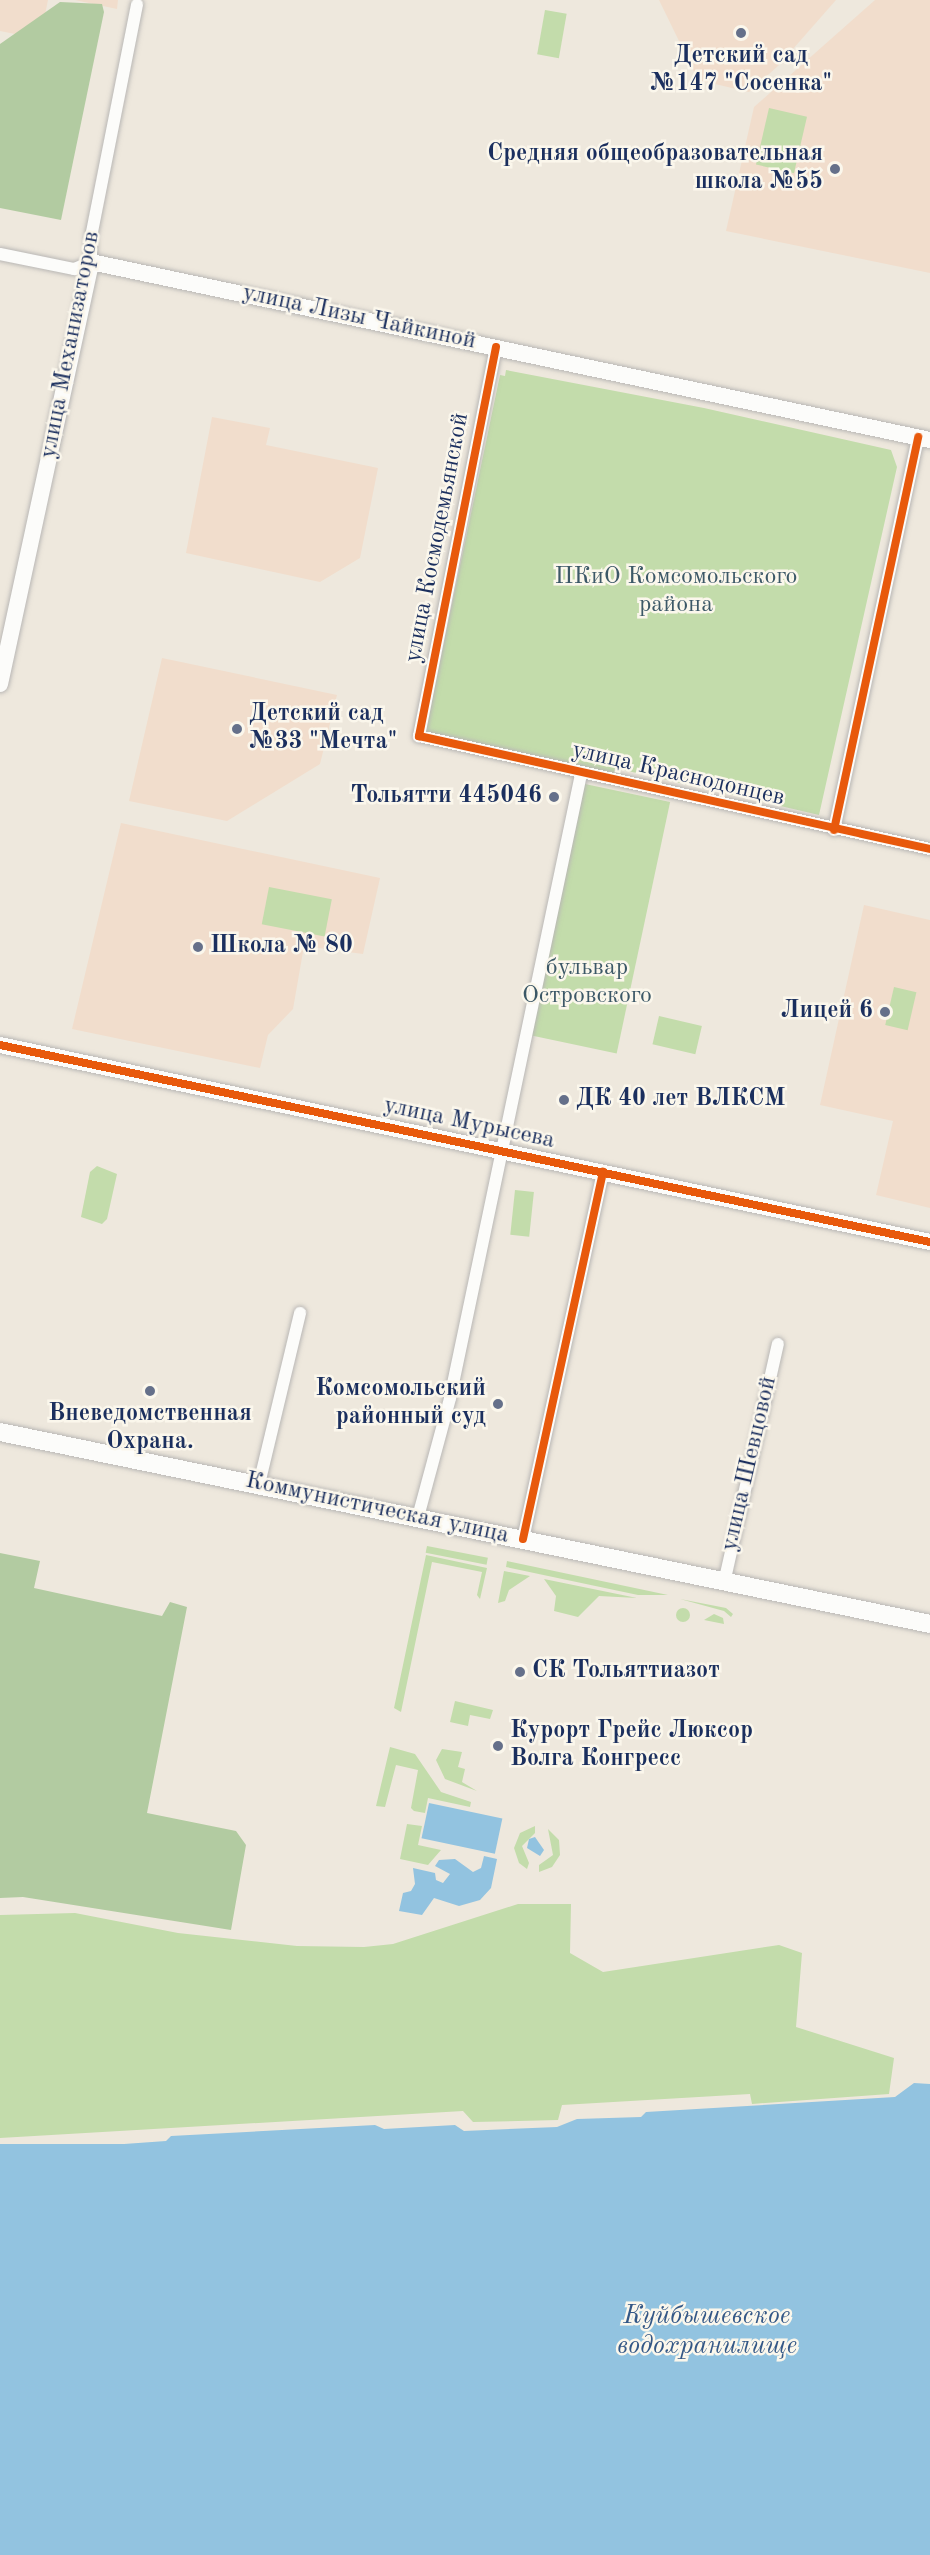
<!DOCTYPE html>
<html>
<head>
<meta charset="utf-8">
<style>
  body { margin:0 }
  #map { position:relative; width:930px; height:2555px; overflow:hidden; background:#eee8dd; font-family:"Old Standard TT",serif }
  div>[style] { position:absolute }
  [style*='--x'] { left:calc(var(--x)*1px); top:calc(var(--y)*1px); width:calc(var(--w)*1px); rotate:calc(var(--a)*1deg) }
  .built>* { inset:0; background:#f1ddcc }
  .green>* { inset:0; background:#c3dcab; transform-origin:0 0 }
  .round { border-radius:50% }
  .forest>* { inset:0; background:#b2cba1 }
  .water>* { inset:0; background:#92c3e0; transform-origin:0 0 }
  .roads { filter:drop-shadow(0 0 2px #b9b7b5) drop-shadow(0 0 2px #b9b7b5) }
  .street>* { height:12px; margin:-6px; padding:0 6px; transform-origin:6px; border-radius:6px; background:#fcfcfa }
  .secondary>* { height:16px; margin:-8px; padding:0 8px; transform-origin:8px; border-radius:8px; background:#fcfcfa }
  .primary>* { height:18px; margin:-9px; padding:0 9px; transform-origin:9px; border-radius:9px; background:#fcfcfa }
  .cycleway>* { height:8px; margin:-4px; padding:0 4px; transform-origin:4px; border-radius:4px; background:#e8590c }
  .dots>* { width:16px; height:16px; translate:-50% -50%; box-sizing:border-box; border:3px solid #fbf7ec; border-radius:50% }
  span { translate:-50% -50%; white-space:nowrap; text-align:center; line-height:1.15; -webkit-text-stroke:5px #fbf7ec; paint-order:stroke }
  .poi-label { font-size:24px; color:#1b2f5e; font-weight:700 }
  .right { translate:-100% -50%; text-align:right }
  .left { translate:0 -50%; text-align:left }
  .street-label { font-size:24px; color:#1b2f5e }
  .park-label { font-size:24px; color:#3c5867 }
  .water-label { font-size:26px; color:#335786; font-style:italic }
</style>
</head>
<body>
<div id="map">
  <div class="built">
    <i style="clip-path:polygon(0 0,48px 0,40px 39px,0 31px)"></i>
    <i style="clip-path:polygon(75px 0,118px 0,117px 9px)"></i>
    <i style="clip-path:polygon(659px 0,836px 0,778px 66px,749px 92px,698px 80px)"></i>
    <i style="clip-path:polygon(875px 0,930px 0,930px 273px,726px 231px,754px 107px)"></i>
    <i style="clip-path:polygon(212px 417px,270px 428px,266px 445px,378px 468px,360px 558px,320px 582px,186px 553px)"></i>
    <i style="clip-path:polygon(162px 658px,337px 695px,320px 764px,227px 821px,129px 801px)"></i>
    <i style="clip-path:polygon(121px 823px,380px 878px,363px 954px,304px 946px,293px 1009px,268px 1035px,260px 1068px,72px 1029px)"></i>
    <i style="clip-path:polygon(864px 905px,930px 920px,930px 1208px,876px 1195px,893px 1121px,820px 1105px)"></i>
  </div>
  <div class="green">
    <i style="left:545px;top:10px;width:22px;height:45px;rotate:10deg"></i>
    <i style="left:769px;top:108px;width:39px;height:58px;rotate:13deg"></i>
    <i style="clip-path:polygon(506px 370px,704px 408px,891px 450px,897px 467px,819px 815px,615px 768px,613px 776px,425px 733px,500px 375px,505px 376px)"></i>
    <i style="left:585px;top:784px;width:87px;height:257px;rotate:12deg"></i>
    <i style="left:269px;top:887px;width:64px;height:38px;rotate:11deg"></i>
    <i style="left:894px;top:987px;width:23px;height:39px;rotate:13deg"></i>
    <i style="left:659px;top:1016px;width:44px;height:29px;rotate:13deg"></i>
    <i style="clip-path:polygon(97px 1166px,117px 1174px,107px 1219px,102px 1224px,81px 1217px,90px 1172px)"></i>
    <i style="left:515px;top:1190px;width:19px;height:45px;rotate:6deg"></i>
    <i style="left:427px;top:1546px;width:62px;height:7px;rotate:11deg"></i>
    <i style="clip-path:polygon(426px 1555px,487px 1568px,480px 1599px,477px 1595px,482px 1572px,432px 1562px,401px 1712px,394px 1708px)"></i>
    <i style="clip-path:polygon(507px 1561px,668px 1595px,638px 1595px,506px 1567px)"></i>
    <i style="clip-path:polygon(504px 1571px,530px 1576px,509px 1590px,505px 1601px,498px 1603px)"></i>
    <i style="clip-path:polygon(544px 1579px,637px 1598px,599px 1596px,578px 1617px,554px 1611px,556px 1596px)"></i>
    <i style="clip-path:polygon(680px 1599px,726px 1608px,733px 1614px,731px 1617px,724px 1611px)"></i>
    <i class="round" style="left:676px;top:1608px;width:14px;height:14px"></i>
    <i style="clip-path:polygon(714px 1614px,723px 1618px,724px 1624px,704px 1620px)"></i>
    <i style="clip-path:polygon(455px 1701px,493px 1710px,490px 1719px,470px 1715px,468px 1726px,450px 1722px)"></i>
    <i style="clip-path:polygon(390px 1747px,415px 1754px,441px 1792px,471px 1802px,470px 1807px,428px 1798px,425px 1813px,414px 1811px,411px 1808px,418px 1770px,396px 1765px,385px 1807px,376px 1806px)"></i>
    <i style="clip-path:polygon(442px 1749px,462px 1752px,458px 1767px,465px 1769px,462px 1782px,477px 1791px,445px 1779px,436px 1760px)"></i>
    <i style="clip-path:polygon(407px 1824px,422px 1826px,418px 1845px,441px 1850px,428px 1865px,400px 1859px)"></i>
    <i style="clip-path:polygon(535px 1826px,535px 1833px,522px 1846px,529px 1863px,527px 1869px,519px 1863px,514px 1848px,520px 1833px)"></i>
    <i style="clip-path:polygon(548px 1829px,559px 1840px,560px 1855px,552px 1867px,539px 1872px,539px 1865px,553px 1855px)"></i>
    <i style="clip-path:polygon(518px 1904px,571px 1904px,570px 1953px,603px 1972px,779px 1945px,802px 1953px,796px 2027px,894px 2058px,889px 2094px,752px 2104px,750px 2094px,562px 2105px,558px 2120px,473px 2122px,463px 2111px,0 2138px,0 1915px,75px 1913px,178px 1933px,297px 1946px,364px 1947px,393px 1944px)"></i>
  </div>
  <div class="forest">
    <i style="clip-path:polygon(60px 2px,102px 4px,104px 12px,61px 220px,0 208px,0 44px)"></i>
    <i style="clip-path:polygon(0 1553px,40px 1561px,34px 1588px,162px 1616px,170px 1602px,187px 1607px,147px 1813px,236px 1831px,246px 1845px,231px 1930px,23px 1897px,0 1898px)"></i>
  </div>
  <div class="water">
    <i style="left:429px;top:1803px;width:75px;height:36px;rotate:12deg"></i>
    <i style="clip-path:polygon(535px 1837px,544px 1850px,540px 1856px,527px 1848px,529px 1839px)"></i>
    <i style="clip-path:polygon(484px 1856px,497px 1859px,491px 1888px,480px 1900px,459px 1906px,434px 1898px,422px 1915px,399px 1911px,403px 1893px,411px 1891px,415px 1884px,413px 1868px,435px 1873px,436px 1880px,443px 1883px,450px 1874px,435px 1866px,439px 1860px,455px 1859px,473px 1872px,481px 1868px)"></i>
    <i style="clip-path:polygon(914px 2083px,930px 2084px,930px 2555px,0 2555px,0 2144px,124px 2144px,166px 2141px,171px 2136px,375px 2125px,384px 2129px,455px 2125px,464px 2131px,557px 2127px,577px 2119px,641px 2117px,646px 2112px,895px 2097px)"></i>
  </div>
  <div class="roads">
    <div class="street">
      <i style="--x:0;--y:254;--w:76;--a:11.5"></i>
      <i style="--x:74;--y:269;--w:18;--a:-22"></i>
      <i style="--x:91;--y:262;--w:25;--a:-90"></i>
      <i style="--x:91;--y:237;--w:237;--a:-78.8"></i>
      <i style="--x:496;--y:347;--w:397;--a:101.2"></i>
      <i style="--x:419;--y:736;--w:523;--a:12.47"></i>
      <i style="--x:834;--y:830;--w:402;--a:-77.9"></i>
      <i style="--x:259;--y:1484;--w:176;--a:-76.5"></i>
      <i style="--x:418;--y:1517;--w:123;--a:-74.9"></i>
      <i style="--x:450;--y:1398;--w:638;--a:-78.14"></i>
      <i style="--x:523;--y:1539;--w:376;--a:-77.7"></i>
      <i style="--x:724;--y:1583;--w:245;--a:-77.3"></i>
    </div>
    <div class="secondary">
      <i style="--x:0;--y:684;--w:432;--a:-77.8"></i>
      <i style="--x:91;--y:262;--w:858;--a:11.98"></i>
      <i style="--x:0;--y:1045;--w:951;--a:11.96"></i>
    </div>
    <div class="primary">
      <i style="--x:0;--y:1432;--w:950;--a:11.66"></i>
    </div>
  </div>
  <div class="cycleway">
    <i style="--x:496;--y:347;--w:397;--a:101.2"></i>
    <i style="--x:419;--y:736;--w:523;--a:12.47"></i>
    <i style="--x:834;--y:830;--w:402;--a:-77.9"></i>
    <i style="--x:0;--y:1045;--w:951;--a:11.96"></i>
    <i style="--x:523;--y:1539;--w:376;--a:-77.7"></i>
  </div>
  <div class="dots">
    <i style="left:741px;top:33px;background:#65708a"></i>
    <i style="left:835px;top:169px;background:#65708a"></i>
    <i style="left:237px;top:729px;background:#65708a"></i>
    <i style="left:554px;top:797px;background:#65708a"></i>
    <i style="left:198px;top:947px;background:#65708a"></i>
    <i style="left:885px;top:1012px;background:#65708a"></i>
    <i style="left:564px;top:1100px;background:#65708a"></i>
    <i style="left:150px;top:1391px;background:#65708a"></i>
    <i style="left:498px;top:1404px;background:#65708a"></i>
    <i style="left:520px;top:1672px;background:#65708a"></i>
    <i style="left:498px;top:1746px;background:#65708a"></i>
  </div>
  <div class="poi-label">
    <span style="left:741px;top:71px">Детский сад<br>№147 "Сосенка"</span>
    <span class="right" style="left:823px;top:169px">Средняя общеобразовательная<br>школа №55</span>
    <span class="left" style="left:249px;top:729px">Детский сад<br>№33 "Мечта"</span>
    <span class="right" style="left:542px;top:797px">Тольятти 445046</span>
    <span class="left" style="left:210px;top:947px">Школа № 80</span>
    <span class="right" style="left:873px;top:1012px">Лицей 6</span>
    <span class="left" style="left:576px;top:1100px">ДК 40 лет ВЛКСМ</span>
    <span class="right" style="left:486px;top:1404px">Комсомольский<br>районный суд</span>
    <span style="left:150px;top:1429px">Вневедомственная<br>Охрана.</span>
    <span class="left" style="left:532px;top:1672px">СК Тольяттиазот</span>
    <span class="left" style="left:510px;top:1746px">Курорт Грейс Люксор<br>Волга Конгресс</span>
  </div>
  <div class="street-label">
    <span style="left:359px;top:318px;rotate:12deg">улица Лизы Чайкиной</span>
    <span style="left:71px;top:345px;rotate:-79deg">улица Механизаторов</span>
    <span style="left:438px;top:538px;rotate:-79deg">улица Космодемьянской</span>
    <span style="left:678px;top:775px;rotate:13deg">улица Краснодонцев</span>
    <span style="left:469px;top:1124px;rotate:12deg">улица Мурысева</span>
    <span style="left:750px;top:1464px;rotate:-77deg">улица Шевцовой</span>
    <span style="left:377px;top:1509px;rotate:12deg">Коммунистическая улица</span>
  </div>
  <div class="park-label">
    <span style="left:676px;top:592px">ПКиО Комсомольского<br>района</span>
    <span style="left:587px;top:983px">бульвар<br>Островского</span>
  </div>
  <div class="water-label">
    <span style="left:707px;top:2332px">Куйбышевское<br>водохранилище</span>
  </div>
</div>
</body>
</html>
